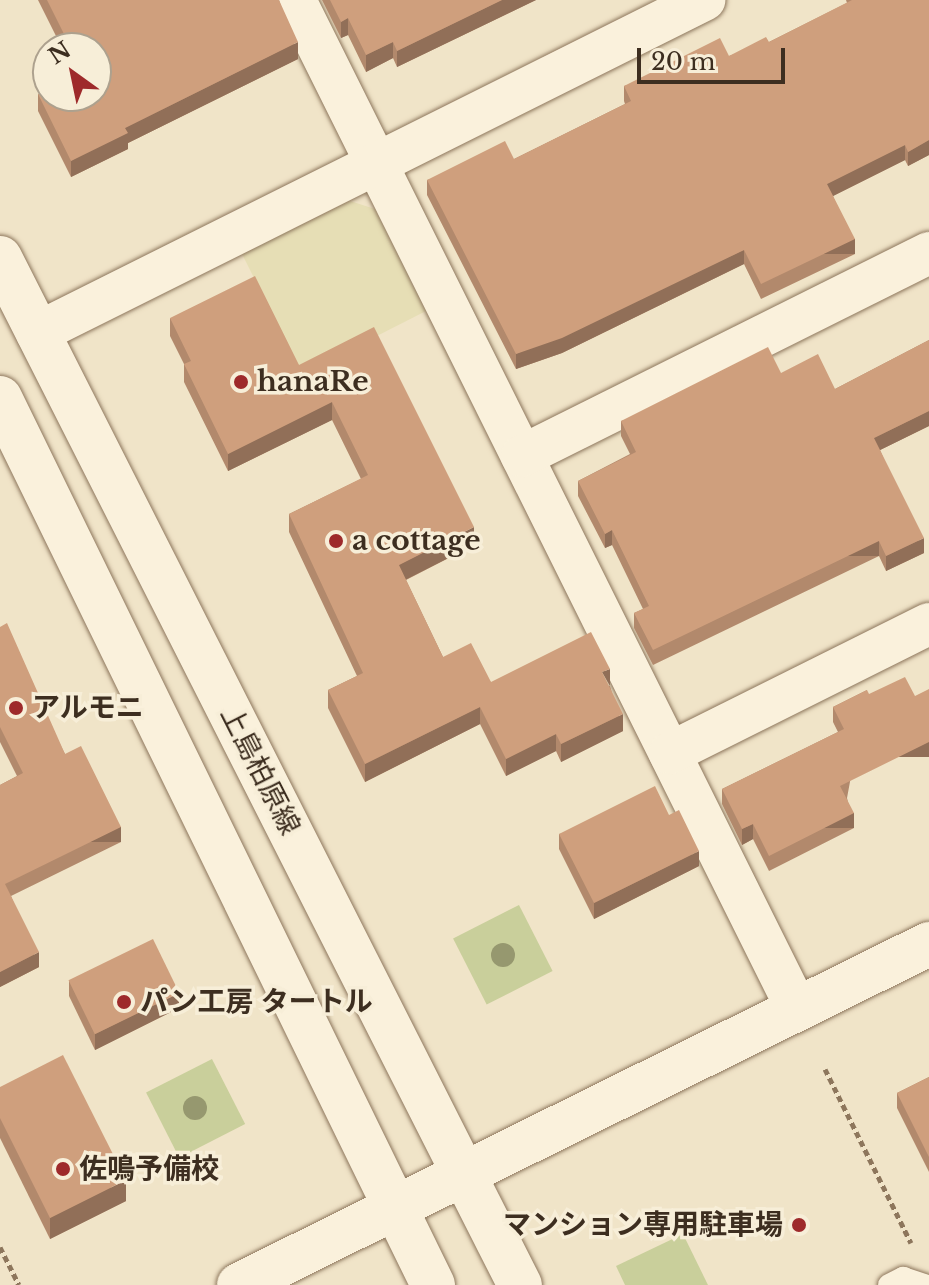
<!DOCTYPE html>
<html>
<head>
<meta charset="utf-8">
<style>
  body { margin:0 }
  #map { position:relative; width:929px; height:1285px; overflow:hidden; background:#f0e4c8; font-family:"Libre Baskerville","Noto Sans JP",serif }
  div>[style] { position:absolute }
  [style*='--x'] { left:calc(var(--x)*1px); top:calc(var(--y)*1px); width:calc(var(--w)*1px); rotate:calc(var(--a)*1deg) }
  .farmland>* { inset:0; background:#e6deb5 }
  .green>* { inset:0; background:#c9cf9b; transform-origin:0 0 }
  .path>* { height:5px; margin-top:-2.5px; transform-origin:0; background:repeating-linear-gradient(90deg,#8d765c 0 6px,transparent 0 10px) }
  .roads { filter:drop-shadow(0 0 2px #8d765c) drop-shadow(0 0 2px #8d765c) }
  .service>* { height:22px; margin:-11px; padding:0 11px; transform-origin:11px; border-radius:11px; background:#faf1dc }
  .minor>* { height:42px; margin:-21px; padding:0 21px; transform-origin:21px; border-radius:21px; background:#faf1dc }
  .tertiary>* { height:44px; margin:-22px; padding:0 22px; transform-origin:22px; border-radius:22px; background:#faf1dc }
  .trees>* { width:24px; height:24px; margin:-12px; border-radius:50%; background:#96986f }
  .wall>* { inset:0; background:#b2896c }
  .shaded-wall>* { inset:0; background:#916f58; transform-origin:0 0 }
  .building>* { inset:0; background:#cf9f7d; transform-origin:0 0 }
  .dots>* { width:22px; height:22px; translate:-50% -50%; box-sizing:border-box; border:4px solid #f7eed8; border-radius:50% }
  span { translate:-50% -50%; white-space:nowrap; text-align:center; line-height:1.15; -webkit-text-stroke:7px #f7eed8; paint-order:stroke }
  .poi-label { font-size:28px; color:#3d2e20; font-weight:700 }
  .left { translate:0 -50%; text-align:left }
  .right { translate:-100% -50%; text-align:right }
  .street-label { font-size:28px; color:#3d2e20 }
  .north { position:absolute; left:32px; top:32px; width:80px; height:80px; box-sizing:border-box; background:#f7eed8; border:2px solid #ada18e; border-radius:50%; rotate:327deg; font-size:22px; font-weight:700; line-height:32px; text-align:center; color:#3d2e20 }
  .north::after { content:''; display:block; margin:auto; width:28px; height:36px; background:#9e2a2b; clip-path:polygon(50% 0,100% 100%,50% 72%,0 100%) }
  .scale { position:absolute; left:637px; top:48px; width:148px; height:36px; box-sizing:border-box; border:4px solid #3d2e20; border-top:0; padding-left:10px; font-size:24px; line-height:28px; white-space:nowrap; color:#3d2e20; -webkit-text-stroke:6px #f7eed8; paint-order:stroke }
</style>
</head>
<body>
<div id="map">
  <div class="farmland">
    <i style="clip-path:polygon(347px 200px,375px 209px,426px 311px,302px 374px,241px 252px)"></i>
  </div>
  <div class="green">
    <i style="left:519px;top:905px;width:74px;height:74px;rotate:63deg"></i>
    <i style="left:212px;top:1059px;width:73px;height:74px;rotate:63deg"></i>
    <i style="clip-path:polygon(683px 1234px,708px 1285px,625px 1285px,616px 1266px)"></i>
  </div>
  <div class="path">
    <i style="--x:825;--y:1069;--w:194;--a:63.7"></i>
    <i style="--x:0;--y:1247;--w:42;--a:63.4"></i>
  </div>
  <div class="roads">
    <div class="service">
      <i style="--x:889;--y:1285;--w:16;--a:-27"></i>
      <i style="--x:903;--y:1278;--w:23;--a:18"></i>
    </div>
    <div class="minor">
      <i style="--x:295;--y:0;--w:1127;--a:63.55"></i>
      <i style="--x:37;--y:333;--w:746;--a:-26.53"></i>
      <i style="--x:522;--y:456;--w:455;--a:-26.5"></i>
      <i style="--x:670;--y:753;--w:289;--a:-26.5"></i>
    </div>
    <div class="tertiary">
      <i style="--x:0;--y:258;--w:1151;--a:63.15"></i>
      <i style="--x:0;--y:398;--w:987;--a:63.98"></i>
      <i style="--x:239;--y:1285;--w:770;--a:-26.3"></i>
    </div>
  </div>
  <div class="trees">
    <i style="left:503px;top:955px"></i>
    <i style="left:195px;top:1108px"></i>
  </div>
  <div class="wall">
    <i style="clip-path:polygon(38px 0,279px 0,298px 59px,128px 143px,128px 149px,71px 177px,38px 111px,38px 94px,96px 96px,96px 48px,62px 48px)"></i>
    <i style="clip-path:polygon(322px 0,536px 0,397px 67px,393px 58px,366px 72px,348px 35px,341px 38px)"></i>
    <i style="clip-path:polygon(846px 0,929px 0,929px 155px,908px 166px,905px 160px,833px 196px,855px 254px,761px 299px,744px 264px,562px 353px,516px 369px,427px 195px,427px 180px,514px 159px,625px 104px,624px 101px,624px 86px,729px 56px,769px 42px,847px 3px)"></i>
    <i style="clip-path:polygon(170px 318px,299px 365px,474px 545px,406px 580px,443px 657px,491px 682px,610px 686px,623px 731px,561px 762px,556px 751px,506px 776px,480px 724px,365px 782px,328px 708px,328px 690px,357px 676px,289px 532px,289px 514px,361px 479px,332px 420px,228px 471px,184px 382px,184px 364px,170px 336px)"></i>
    <i style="clip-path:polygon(929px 340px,929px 426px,880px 450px,924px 553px,886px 571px,879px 556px,653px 665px,634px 628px,634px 613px,643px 609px,612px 545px,605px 548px,578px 496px,578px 481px,630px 454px,621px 436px,621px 421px,781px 373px,835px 389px)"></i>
    <i style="clip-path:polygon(0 627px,65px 754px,121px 842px,11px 896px,39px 967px,0 987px,0 785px,17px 776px,0 742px)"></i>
    <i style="clip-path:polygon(867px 690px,847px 798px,854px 828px,769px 871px,753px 839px,742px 845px,722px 804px,722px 789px,838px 732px,833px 722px,833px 707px)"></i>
    <i style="clip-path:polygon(669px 815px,699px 866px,594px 919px,559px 849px,559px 834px)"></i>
    <i style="clip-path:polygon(69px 981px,179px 1008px,95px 1050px,69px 996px)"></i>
    <i style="clip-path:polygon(929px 1077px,929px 1172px,897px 1108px,897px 1093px)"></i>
    <i style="clip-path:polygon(0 1087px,126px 1201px,50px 1239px,0 1138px)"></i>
  </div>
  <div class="shaded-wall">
    <i style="clip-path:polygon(502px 0,536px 0,397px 67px,397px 51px)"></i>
    <i style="clip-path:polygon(348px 18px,348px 35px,341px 38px,341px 22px)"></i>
    <i style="clip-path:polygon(298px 42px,298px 59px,128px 143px,128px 149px,71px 177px,71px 161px,125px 128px)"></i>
    <i style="clip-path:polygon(393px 42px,393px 58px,366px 72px,366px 55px)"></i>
    <i style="clip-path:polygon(929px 140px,929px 155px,908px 166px,908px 152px)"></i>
    <i style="clip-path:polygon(905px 145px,905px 160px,827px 199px,827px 184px)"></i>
    <i style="left:855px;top:239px;width:15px;height:104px;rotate:90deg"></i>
    <i style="clip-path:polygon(744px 250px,744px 264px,562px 353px,516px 369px,516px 354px)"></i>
    <i style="clip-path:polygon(332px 402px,332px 420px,228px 471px,228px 454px)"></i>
    <i style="clip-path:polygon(929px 411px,929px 426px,874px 453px,874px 438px)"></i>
    <i style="clip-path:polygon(474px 527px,474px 545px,399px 583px,399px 565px)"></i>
    <i style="clip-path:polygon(612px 530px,612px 545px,605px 548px,605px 534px)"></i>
    <i style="clip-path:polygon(924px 538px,924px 553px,886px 571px,886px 556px)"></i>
    <i style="left:879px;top:541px;width:15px;height:251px;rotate:90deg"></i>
    <i style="clip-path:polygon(610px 669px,610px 686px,602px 672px)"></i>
    <i style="clip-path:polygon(480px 707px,480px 724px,365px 782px,365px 764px)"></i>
    <i style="clip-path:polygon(623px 714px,623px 731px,561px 762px,561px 744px)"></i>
    <i style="clip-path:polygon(556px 734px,556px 751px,506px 776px,506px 759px)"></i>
    <i style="left:929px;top:742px;width:15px;height:99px;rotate:90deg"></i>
    <i style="left:854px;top:813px;width:15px;height:95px;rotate:90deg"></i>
    <i style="clip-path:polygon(753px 824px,753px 839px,742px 845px,742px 829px)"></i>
    <i style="left:121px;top:827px;width:15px;height:129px;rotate:90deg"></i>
    <i style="clip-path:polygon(699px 851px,699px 866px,594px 919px,594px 903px)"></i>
    <i style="clip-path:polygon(39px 952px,39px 967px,0 987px,0 972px)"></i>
    <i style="clip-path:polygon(179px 993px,179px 1008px,95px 1050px,95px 1034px)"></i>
    <i style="clip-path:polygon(126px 1180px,126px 1201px,50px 1239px,50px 1218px)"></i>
  </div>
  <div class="building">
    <i style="clip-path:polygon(47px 0,279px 0,298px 42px,125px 128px,128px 133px,71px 161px,38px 94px,48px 89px,48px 96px,96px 96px,96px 48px,71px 48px)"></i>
    <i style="clip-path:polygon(330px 0,502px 0,397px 51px,393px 42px,366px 55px,348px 18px,341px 22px)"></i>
    <i style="clip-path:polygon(852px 0,929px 0,929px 140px,908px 152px,905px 145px,827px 184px,855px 239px,761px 284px,744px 250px,562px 338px,516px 354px,427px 180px,505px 141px,514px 159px,631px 101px,624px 86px,720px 38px,729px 56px,766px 37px,769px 42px)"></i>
    <i style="clip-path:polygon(255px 276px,299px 365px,374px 327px,474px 527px,399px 565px,443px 657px,471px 643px,491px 682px,591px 632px,610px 669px,602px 672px,623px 714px,561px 744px,556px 734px,506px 759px,480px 707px,365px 764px,328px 690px,363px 673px,289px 514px,368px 475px,332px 402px,228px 454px,184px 364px,191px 361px,170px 318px)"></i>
    <i style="clip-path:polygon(929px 340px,929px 411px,874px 438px,924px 538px,886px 556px,879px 541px,653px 650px,634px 613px,649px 606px,612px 530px,605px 534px,578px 481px,636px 452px,621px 421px,768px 347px,781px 373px,818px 354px,835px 389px)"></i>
    <i style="clip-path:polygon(7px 623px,65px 754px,81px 746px,121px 827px,5px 884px,39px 952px,0 972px,0 785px,23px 773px,0 727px,0 627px)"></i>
    <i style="clip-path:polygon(905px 677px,915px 696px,929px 689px,929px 742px,840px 786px,854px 813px,769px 856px,753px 824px,742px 829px,722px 789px,844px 729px,833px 707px,867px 690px,869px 694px)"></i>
    <i style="clip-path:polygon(655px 786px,669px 815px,679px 810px,699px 851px,594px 903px,559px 834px)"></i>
    <i style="left:153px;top:939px;width:60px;height:94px;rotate:64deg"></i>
    <i style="clip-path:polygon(63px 1055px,126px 1180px,50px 1218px,0 1118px,0 1087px)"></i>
    <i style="clip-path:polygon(929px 1077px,929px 1157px,897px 1093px)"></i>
  </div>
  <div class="dots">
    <i style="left:241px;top:382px;background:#9e2a2b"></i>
    <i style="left:336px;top:541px;background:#9e2a2b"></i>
    <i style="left:16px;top:708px;background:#9e2a2b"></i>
    <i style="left:124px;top:1002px;background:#9e2a2b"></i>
    <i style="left:63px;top:1169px;background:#9e2a2b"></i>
    <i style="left:799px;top:1225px;background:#9e2a2b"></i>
  </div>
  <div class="poi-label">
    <span class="left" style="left:257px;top:382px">hanaRe</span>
    <span class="left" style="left:352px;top:541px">a cottage</span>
    <span class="left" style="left:32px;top:708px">アルモニ</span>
    <span class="left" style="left:140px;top:1002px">パン工房 タートル</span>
    <span class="left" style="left:79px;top:1169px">佐鳴予備校</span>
    <span class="right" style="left:783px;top:1225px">マンション専用駐車場</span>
  </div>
  <div class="street-label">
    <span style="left:260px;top:771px;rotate:63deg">上島柏原線</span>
  </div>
  <div class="north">N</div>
  <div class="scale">20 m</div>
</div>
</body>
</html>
